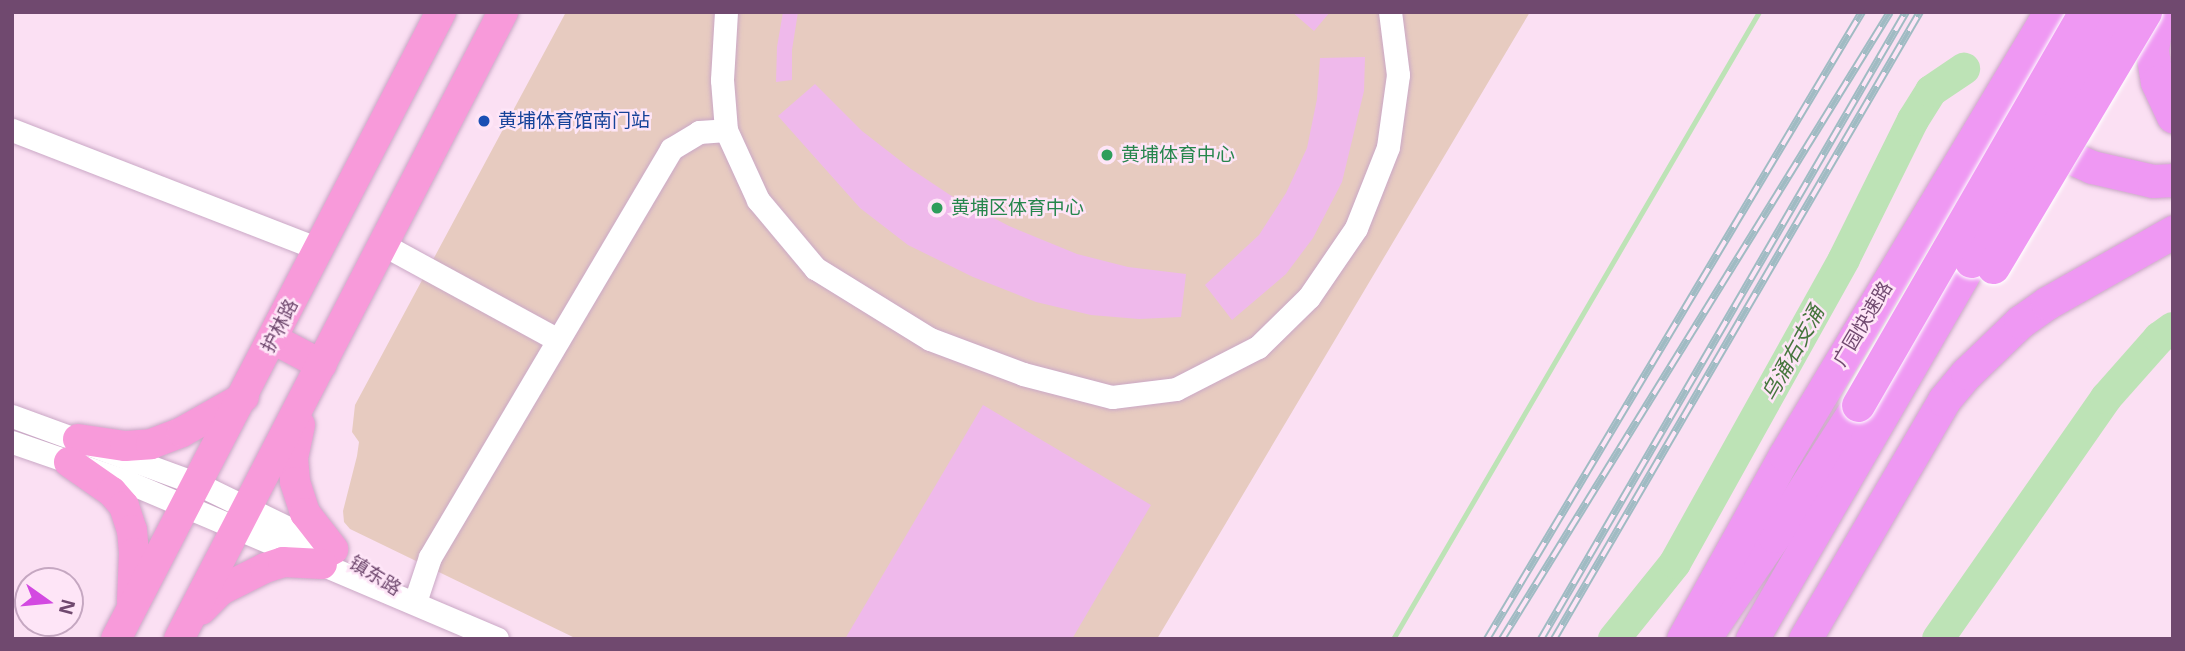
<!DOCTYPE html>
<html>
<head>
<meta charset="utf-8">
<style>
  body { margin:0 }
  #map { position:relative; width:2185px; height:651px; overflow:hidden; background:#fbe0f3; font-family:"Noto Sans","Noto Sans SC",sans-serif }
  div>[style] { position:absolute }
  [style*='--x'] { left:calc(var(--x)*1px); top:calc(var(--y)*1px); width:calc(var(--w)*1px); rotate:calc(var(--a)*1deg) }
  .green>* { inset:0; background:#e7cbc0 }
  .stream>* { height:5px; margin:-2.5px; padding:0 2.5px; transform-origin:2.5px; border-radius:2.5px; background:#bde3b6 }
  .river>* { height:32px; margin:-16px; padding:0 16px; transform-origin:16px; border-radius:16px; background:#bde3b6 }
  .building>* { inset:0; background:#efb9eb }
  .roads { filter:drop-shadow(0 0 2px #caa8c6) drop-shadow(0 0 2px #caa8c6) }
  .minor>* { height:23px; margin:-11.5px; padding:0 11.5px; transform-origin:11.5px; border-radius:11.5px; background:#fff }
  .major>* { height:30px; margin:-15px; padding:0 15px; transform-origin:15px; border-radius:15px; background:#f89ada }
  .highway>* { height:33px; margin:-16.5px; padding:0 16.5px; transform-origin:16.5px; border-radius:16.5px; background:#ef98f3 }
  .rail>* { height:8px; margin-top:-4px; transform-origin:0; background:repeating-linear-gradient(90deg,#fee5f7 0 16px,#a0bbc3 0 32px); box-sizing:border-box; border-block:2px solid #a0bbc3 }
  .bridges { filter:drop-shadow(0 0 2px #fff) drop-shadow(0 0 2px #fff) }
  .highway-bridge>* { height:33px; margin:-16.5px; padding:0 16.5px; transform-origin:16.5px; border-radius:16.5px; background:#ef98f3 }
  .dots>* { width:19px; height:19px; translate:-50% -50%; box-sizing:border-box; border:4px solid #fee5f7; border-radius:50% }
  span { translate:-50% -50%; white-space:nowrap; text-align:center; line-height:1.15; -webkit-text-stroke:5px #fee5f7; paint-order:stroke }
  .transit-label { font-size:19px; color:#164399 }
  .left { translate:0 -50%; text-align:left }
  .leisure-label { font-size:19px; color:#27864d }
  .street-label { font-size:19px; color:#70496f }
  .water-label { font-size:21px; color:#46763d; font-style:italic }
  .frame { position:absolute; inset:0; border:14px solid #70496f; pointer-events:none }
  .north { position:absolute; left:14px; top:567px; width:70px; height:70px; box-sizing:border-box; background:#fee5f7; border:2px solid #c5a7c1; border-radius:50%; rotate:105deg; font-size:19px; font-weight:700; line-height:28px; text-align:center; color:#70496f }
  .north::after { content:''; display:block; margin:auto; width:24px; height:32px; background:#d349e1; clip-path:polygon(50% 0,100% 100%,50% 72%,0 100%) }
</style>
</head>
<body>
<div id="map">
  <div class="green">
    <i style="clip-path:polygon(566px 12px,1530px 12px,1157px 639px,577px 639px,350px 529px,344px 522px,343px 511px,357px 456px,359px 442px,352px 432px,355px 405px)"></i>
  </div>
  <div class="stream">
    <i style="--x:1393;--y:639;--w:726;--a:-59.73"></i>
  </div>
  <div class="river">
    <i style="--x:1614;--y:639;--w:97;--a:-51.2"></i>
    <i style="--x:1675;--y:563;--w:348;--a:-60.9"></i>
    <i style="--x:1844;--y:259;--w:155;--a:-63.6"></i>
    <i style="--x:1913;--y:120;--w:34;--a:-58"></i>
    <i style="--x:1931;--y:91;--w:40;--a:-34"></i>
    <i style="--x:1938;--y:639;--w:294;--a:-55.1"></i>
    <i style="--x:2106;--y:398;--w:80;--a:-48.5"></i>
    <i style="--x:2159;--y:338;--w:17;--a:-36"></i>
  </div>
  <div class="building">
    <i style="clip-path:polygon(783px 12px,798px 12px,792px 50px,792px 80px,776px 82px,777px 47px)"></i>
    <i style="clip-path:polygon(1292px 12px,1330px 12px,1314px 31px)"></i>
    <i style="clip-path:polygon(1365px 57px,1364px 91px,1342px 182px,1313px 238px,1286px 274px,1232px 320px,1205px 285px,1259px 235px,1286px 193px,1307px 148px,1317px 99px,1320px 58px)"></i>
    <i style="clip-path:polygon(815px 84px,862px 131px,911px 169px,950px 195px,1009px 226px,1077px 254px,1128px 267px,1186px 274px,1181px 317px,1139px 319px,1091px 315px,1036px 302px,973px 277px,908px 245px,860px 208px,778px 116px)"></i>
    <i style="clip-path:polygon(983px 405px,1151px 505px,1072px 639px,845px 639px)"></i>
  </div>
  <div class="roads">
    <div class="minor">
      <i style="--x:726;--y:12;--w:68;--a:93.4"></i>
      <i style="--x:722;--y:80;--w:50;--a:85.4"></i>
      <i style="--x:726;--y:130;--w:77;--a:65.4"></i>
      <i style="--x:758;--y:200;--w:89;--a:50"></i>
      <i style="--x:815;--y:268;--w:135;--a:31.7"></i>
      <i style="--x:930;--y:339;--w:99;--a:20.6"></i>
      <i style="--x:1023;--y:374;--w:92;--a:14.5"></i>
      <i style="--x:1112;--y:397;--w:64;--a:-7.1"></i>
      <i style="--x:1176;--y:389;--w:92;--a:-27.1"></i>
      <i style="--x:1258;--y:347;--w:71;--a:-44.4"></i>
      <i style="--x:1309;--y:297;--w:83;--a:-55.7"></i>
      <i style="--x:1356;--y:228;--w:87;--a:-68.4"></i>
      <i style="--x:1388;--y:147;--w:73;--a:-82.1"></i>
      <i style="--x:1398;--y:75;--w:64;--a:-97.2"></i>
      <i style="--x:12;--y:130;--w:329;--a:21.2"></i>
      <i style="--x:384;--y:245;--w:198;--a:28.6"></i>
      <i style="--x:12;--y:416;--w:198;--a:20.1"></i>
      <i style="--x:198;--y:484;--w:146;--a:26"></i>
      <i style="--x:12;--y:442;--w:123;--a:19"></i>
      <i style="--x:128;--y:482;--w:401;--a:23"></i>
      <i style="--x:415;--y:602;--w:47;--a:-71.6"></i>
      <i style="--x:430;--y:557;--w:474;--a:-59.4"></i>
      <i style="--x:671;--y:149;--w:33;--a:-31"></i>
      <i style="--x:699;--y:132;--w:27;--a:-4"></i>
    </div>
    <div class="major">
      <i style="--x:273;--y:339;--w:55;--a:28"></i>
      <i style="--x:300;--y:425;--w:34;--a:102"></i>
      <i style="--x:293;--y:458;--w:24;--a:85"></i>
      <i style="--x:295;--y:482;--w:33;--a:72"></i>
      <i style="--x:305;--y:513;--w:46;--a:52.1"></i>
      <i style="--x:78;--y:439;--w:48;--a:8.5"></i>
      <i style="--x:125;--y:446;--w:26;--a:-4"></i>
      <i style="--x:151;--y:444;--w:33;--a:-21"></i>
      <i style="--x:182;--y:432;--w:71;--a:-29.4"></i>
      <i style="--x:69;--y:462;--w:52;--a:34.9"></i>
      <i style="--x:112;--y:492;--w:18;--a:49"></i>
      <i style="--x:124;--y:506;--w:25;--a:72"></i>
      <i style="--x:132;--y:530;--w:23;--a:85"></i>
      <i style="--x:134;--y:553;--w:48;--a:92.4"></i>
      <i style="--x:201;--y:610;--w:28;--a:-45"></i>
      <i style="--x:221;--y:590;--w:49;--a:-26.6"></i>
      <i style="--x:265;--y:568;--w:19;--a:-18"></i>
      <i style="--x:283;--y:562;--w:39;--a:3"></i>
      <i style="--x:116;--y:639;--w:706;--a:-62.6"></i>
      <i style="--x:179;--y:639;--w:706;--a:-62.67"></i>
    </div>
    <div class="highway">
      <i style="--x:2158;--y:12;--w:39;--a:99"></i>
      <i style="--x:2152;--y:51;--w:31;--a:81"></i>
      <i style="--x:2157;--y:82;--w:38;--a:65"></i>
      <i style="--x:2043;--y:131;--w:33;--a:47"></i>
      <i style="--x:2065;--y:155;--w:30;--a:24"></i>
      <i style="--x:2092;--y:167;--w:63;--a:12.9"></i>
      <i style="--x:2153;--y:181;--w:20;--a:-3"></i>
      <i style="--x:1711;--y:628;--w:112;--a:-55.6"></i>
      <i style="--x:1774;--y:536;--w:156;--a:-57.3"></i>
      <i style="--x:1683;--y:639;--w:210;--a:-61"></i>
      <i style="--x:1785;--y:455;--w:516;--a:-59.11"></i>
      <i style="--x:1752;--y:639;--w:437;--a:-59.9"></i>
      <i style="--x:1805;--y:639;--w:276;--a:-59.8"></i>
      <i style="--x:1944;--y:400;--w:35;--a:-50"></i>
      <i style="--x:1967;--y:373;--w:74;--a:-43.9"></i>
      <i style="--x:2020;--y:322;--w:33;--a:-35"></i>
      <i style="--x:2047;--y:303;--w:145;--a:-29.4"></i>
    </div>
  </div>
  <div class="rail">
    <i style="--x:1487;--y:639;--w:731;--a:-59.12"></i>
    <i style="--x:1502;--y:639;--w:737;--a:-58.25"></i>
    <i style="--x:1541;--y:639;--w:726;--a:-59.79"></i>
    <i style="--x:1554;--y:639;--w:726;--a:-59.73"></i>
  </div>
  <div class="bridges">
    <div class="highway-bridge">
      <i style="--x:1971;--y:261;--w:289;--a:-59.6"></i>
      <i style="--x:1993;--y:267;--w:297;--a:-59.2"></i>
      <i style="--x:1858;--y:405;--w:454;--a:-60"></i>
    </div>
  </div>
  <div class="dots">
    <i style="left:484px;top:121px;background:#1a4fb4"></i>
    <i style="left:1107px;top:155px;background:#2e9e5b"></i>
    <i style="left:937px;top:208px;background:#2e9e5b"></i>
  </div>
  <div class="transit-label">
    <span class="left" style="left:498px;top:121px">黄埔体育馆南门站</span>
  </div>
  <div class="leisure-label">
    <span class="left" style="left:1121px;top:155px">黄埔体育中心</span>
    <span class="left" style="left:951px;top:208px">黄埔区体育中心</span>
  </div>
  <div class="street-label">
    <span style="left:1863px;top:324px;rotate:-59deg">广园快速路</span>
    <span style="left:280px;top:326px;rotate:-63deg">护林路</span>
    <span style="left:375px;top:576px;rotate:32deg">镇东路</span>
  </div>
  <div class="water-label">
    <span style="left:1792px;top:353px;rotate:-61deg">乌涌右支涌</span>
  </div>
  <div class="frame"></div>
  <div class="north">N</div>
</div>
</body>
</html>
